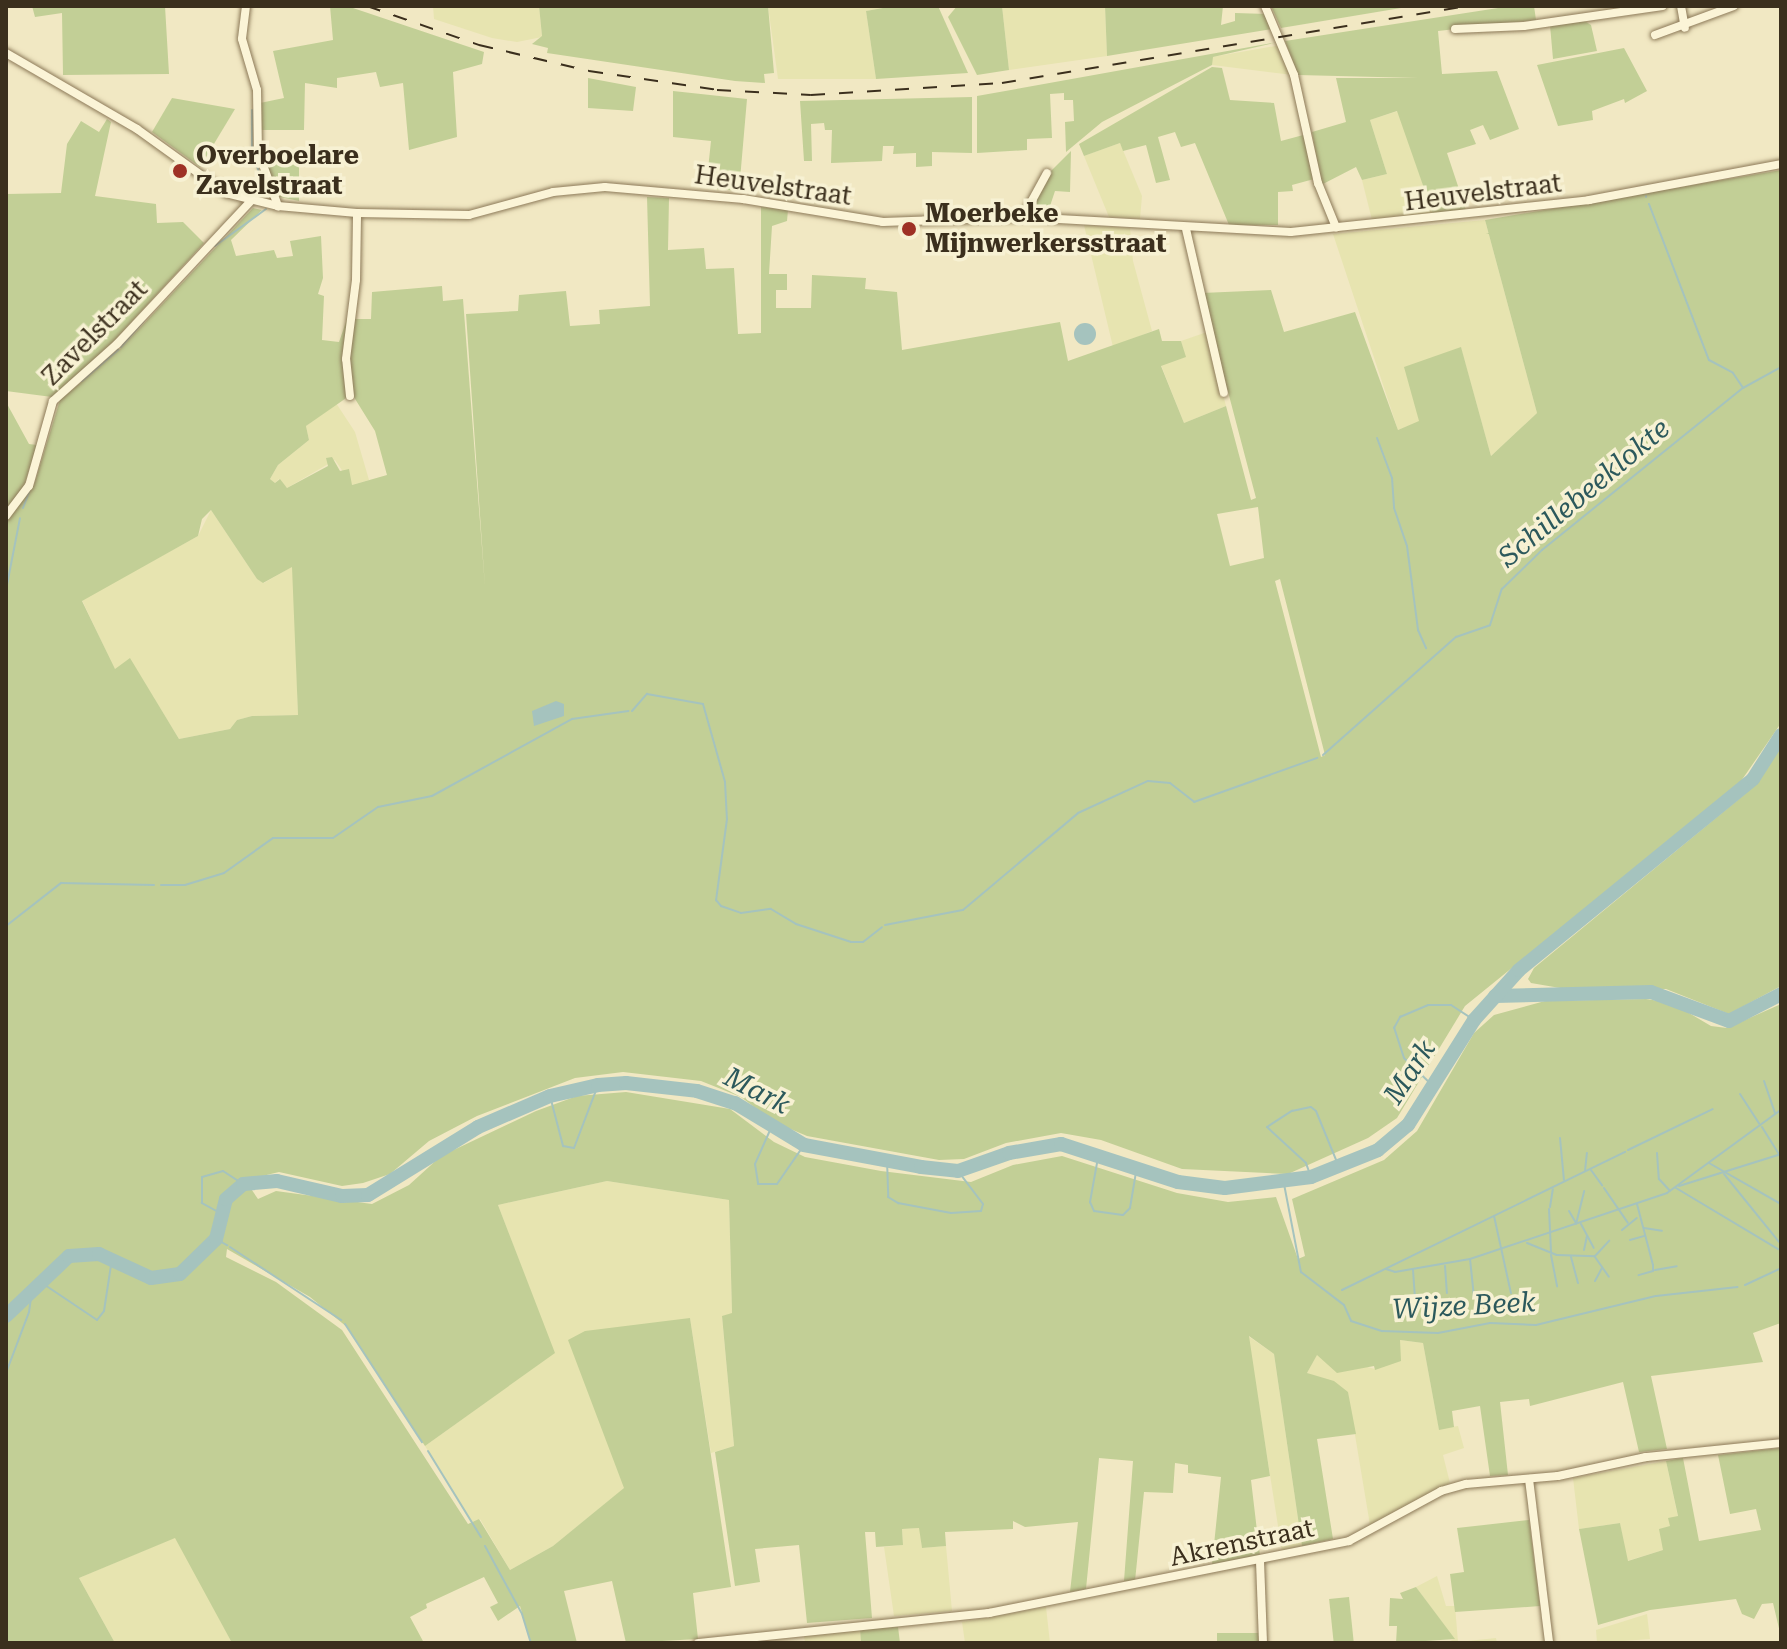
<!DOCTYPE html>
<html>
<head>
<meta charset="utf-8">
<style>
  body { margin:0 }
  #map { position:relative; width:1787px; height:1649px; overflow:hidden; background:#f1e8c3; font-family:"Roboto Serif",serif }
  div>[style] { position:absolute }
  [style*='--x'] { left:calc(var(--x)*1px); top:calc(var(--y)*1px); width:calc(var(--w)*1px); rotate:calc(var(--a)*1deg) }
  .farmland>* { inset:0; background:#e7e4b0 }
  .green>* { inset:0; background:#c2cf96; transform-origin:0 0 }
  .water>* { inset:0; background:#a5c3be }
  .round { border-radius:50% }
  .stream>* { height:2px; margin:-1px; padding:0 1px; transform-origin:1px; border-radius:1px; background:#a5c3be }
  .river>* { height:14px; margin:-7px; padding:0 7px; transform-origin:7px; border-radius:7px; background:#a5c3be }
  .roads { filter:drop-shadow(0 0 2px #8c7958) drop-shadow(0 0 2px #8c7958) }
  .minor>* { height:8px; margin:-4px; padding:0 4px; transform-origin:4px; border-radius:4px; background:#fbf4d7 }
  .rail>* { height:2px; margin-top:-1px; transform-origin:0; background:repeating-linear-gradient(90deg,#3b2f1d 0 14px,transparent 0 28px) }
  .dots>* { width:22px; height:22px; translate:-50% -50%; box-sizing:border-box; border:4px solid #f7f1d3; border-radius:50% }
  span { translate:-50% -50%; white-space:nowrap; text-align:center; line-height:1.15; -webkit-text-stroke:7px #f7f1d3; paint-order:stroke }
  .poi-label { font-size:26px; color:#3b2f1d; font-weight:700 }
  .left { translate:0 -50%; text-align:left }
  .street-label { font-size:26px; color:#3b2f1d }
  .water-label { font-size:28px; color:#2c595c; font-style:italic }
  .frame { position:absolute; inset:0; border:8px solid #3b2f1d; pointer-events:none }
</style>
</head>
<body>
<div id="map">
  <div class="farmland">
    <i style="clip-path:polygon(433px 6px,539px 6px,542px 37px,517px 42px,492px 38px,434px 19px)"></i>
    <i style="clip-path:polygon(768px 6px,894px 6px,866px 11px,876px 79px,778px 79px)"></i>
    <i style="clip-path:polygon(1002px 6px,1105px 6px,1107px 56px,1009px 70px)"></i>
    <i style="clip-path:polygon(1281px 45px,1293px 75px,1212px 65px,1212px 57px)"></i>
    <i style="clip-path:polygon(1398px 111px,1433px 214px,1372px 220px,1362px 180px,1387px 174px,1370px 120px)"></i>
    <i style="clip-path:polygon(1120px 143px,1142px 196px,1140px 219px,1109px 217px,1084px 156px)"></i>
    <i style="clip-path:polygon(1485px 220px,1537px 413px,1491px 456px,1461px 348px,1419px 422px,1398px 430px,1333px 234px)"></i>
    <i style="clip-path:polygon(1084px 225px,1130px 228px,1133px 261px,1152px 331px,1113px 347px)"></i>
    <i style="clip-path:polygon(1207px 332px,1226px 406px,1184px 423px,1161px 365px,1185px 357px,1181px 341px)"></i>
    <i style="clip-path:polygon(336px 403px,355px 432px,369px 480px,352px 485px,335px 460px,287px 488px,279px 479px,275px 483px,270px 479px,278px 465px,309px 440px,306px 426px)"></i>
    <i style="clip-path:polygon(211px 510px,257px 579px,264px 583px,293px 566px,298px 715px,252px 716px,237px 720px,230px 729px,179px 739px,130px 659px,115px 670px,82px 600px,198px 536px)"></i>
    <i style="clip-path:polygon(607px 1181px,729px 1200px,732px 1314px,722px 1317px,734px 1446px,711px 1453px,690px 1318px,625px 1488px,553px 1546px,510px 1570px,480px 1519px,472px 1522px,425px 1446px,554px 1353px,498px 1205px)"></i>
    <i style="clip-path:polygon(1248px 1336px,1274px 1354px,1302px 1546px,1282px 1551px)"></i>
    <i style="clip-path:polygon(1400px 1340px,1423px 1343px,1439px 1429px,1458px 1426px,1464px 1448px,1443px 1455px,1450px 1483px,1370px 1525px,1348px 1393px,1307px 1373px,1317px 1354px,1375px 1369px)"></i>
    <i style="clip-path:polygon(1666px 1461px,1678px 1517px,1663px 1550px,1627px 1561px,1620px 1523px,1579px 1529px,1573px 1478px)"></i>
    <i style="clip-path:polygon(920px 1528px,922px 1548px,946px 1546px,952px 1611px,894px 1616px,884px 1547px,903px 1545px,902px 1529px)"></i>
    <i style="clip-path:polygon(176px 1537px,232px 1643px,115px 1643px,79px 1578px)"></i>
    <i style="clip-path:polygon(1437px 1576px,1446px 1606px,1455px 1606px,1458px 1642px,1496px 1638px,1497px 1643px,1446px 1643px,1454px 1639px,1416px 1587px)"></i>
    <i style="clip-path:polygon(1046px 1607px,1050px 1643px,965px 1643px,962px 1622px)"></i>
    <i style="clip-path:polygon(1647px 1614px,1650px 1639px,1597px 1643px,1596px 1630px)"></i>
    <i style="clip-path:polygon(860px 1629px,861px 1643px,805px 1643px,804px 1635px)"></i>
  </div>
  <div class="green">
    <i style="clip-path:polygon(32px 6px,165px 6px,169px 74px,63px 75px,62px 13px,35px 17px)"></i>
    <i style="clip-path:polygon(330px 6px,347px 6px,484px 52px,482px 64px,453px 72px,457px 137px,409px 150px,403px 83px,380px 87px,376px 72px,337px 78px,337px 88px,305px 83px,304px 130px,258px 130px,260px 103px,284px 98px,273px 51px,333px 40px)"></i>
    <i style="clip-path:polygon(539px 6px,768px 6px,774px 73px,764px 74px,765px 83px,735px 81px,547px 53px,548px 48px,532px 44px,542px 36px)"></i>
    <i style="clip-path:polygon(894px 6px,938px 6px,968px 73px,876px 79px,866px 11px)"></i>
    <i style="clip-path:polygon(957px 6px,1002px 6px,1009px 70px,977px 75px,948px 17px)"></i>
    <i style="clip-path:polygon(1105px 6px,1223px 6px,1221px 25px,1235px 21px,1235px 13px,1267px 14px,1272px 29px,1107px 56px)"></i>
    <i style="clip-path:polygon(1271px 6px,1413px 6px,1281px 28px)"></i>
    <i style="clip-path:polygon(1511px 6px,1534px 6px,1536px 20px,1438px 31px,1442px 74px,1497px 71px,1519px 129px,1490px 140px,1483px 125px,1470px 130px,1476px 144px,1447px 153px,1466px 210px,1433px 214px,1397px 111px,1370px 120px,1387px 174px,1362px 180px,1356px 167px,1321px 185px,1312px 132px,1346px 122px,1336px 78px,1418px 78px,1298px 75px,1285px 41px)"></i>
    <i style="clip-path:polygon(1583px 20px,1591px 25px,1597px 51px,1553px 59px,1550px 25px)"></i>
    <i style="clip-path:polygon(1278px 42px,1213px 57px,1212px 65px,1102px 122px,1066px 152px,1065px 122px,1074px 121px,1073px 100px,1064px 100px,1064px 93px,1050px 94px,1052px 138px,1027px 139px,1027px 150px,977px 153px,977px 96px)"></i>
    <i style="clip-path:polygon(1624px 48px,1647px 91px,1625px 103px,1624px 99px,1592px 111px,1593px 120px,1558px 126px,1537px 65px)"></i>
    <i style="clip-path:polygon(1212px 67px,1222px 68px,1230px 100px,1274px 103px,1281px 141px,1307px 134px,1314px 179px,1292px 185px,1293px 191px,1278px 192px,1278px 225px,1229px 225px,1195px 143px,1181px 147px,1175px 132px,1158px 137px,1170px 180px,1156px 183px,1146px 145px,1123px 151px,1120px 143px,1084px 156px,1079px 144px)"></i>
    <i style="clip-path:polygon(588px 78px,636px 87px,633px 111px,588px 108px)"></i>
    <i style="clip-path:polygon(673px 91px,747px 99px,739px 191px,706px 188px,711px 141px,673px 137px)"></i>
    <i style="clip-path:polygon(972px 97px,972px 153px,932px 152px,932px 166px,916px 167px,916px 153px,893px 154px,894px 146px,883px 146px,882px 161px,831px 163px,832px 130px,825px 130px,824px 123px,811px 124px,812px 161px,804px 161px,800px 101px)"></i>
    <i style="clip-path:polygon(172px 98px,235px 109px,200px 167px,152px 132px)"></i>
    <i style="clip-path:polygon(107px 119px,111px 122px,95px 196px,156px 204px,157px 223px,183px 222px,204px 243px,114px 341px,52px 397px,6px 391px,6px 194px,61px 193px,67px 144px,81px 121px,99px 132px)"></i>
    <i style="clip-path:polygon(1071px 151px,1070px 192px,1055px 191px,1048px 212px,1029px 211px,1049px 173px)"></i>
    <i style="clip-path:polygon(261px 156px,299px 157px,299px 201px,280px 197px)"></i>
    <i style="clip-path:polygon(evenodd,1781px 170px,1781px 723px,1739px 784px,1465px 1006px,1397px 1118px,1368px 1138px,1288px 1174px,1182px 1169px,1101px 1140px,1061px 1133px,1006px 1143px,964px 1159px,939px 1160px,807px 1136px,774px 1122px,741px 1097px,701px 1081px,623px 1072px,575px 1078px,477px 1116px,429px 1141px,390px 1174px,363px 1183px,342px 1186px,279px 1172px,245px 1180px,258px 1199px,276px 1191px,372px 1204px,409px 1185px,441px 1156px,536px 1111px,577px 1096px,626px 1092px,730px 1109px,774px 1142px,805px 1157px,881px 1171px,971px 1182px,1013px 1165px,1062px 1156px,1177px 1193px,1228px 1202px,1276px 1197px,1298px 1259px,1305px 1256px,1292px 1199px,1384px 1160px,1417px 1131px,1474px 1033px,1494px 1015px,1545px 1001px,1646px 999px,1672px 1003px,1711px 1026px,1727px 1028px,1781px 1004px,1781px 1323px,1753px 1333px,1763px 1362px,1651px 1376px,1667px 1449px,1639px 1452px,1623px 1382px,1530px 1406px,1529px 1399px,1500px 1402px,1508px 1475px,1490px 1476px,1480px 1406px,1452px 1411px,1454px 1427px,1439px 1430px,1423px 1343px,1400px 1340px,1401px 1361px,1375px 1370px,1374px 1366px,1337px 1373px,1317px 1355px,1307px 1373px,1334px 1381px,1348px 1392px,1356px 1434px,1317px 1439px,1333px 1539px,1302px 1546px,1274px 1354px,1249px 1336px,1270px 1476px,1251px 1480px,1260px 1556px,1212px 1564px,1221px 1477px,1188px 1473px,1188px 1465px,1175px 1463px,1173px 1493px,1144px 1492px,1135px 1581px,1124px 1581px,1133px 1461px,1099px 1458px,1086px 1589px,1070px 1592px,1078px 1522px,1025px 1527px,1013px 1521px,1013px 1529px,945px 1532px,946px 1546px,922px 1548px,919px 1528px,902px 1529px,903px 1545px,876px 1547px,875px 1532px,865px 1532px,872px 1618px,807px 1623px,799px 1545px,755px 1549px,760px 1582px,735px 1586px,715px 1452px,734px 1446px,722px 1316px,732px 1313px,729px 1200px,607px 1181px,498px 1205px,555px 1353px,425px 1446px,347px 1327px,310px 1297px,227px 1249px,226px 1257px,276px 1282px,342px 1330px,468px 1524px,479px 1519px,510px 1570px,553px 1546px,624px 1488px,568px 1340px,585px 1331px,690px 1318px,731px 1587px,693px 1593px,698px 1639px,626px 1643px,612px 1581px,564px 1591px,577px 1643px,531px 1643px,520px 1606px,498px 1621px,490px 1607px,498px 1603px,484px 1577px,426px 1604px,427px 1608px,410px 1617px,424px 1643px,232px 1643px,175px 1538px,79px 1578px,115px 1643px,6px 1643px,6px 520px,34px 485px,60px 400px,119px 350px,253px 208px,262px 210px,231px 240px,236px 256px,274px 250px,277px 258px,293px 256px,290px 241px,321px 236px,323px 278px,318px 294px,324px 296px,322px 340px,339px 342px,347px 319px,371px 319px,372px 292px,442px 286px,443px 301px,463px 299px,485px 587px,466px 314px,518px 311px,519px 295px,566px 291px,570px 326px,600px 324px,599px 310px,650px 306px,647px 197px,669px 198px,668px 250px,704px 248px,706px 269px,734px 268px,738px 334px,761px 333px,761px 207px,788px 210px,787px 221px,772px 226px,769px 274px,787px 274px,787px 290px,776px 290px,776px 308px,811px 308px,812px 275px,866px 278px,865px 289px,897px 292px,902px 350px,1060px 322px,1068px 361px,1159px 329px,1162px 341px,1181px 341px,1186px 357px,1161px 366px,1184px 423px,1226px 406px,1251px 500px,1256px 498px,1202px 293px,1271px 290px,1284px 332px,1355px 312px,1398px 430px,1419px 421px,1404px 367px,1461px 347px,1491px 456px,1537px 413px,1485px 220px,1781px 170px,352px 394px,375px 431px,387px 475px,352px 485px,349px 469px,340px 471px,332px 457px,326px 458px,328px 466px,287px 488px,280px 479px,275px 483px,270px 479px,278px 465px,309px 440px,306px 426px,352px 394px,1781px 170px,1258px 507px,1264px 558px,1230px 566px,1217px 514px,1258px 507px,1781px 170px,211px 510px,257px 579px,263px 583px,292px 567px,298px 715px,252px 716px,237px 720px,230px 729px,179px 739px,130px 658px,115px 669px,82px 601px,198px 536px,202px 519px,211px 510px,1781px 170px,1280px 579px,1325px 755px,1321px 757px,1275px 581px,1280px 579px)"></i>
    <i style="clip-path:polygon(6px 402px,29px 444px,37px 445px,24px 486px,6px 510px)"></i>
    <i style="clip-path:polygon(1781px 744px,1781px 986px,1729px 1014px,1666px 989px,1560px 988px,1531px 983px,1528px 979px,1534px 968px,1745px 794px)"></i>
    <i style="clip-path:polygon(1781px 1448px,1781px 1637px,1773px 1603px,1762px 1604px,1754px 1619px,1742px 1614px,1736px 1599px,1650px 1610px,1598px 1625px,1579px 1529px,1620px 1523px,1628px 1561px,1663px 1550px,1659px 1529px,1670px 1526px,1668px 1518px,1678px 1516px,1666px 1461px,1683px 1458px,1699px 1541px,1761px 1530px,1756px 1509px,1730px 1514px,1718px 1455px)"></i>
    <i style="clip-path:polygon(1529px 1520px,1540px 1606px,1455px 1612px,1450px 1574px,1464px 1572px,1457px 1528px)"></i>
    <i style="clip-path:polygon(1416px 1587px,1455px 1639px,1396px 1643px,1397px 1626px,1389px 1626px,1390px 1598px,1403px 1599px,1400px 1593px)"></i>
    <i style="left:1349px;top:1597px;width:46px;height:20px;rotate:84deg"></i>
    <i style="clip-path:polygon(898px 1627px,900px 1643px,861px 1643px,860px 1629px)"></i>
    <i style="left:1260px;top:1633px;width:10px;height:43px;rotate:90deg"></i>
  </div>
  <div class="water">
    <i class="round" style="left:1074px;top:323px;width:22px;height:22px"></i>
    <i style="clip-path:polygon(556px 701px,564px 704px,564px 716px,534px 726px,532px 711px)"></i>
  </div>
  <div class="stream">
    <i style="--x:252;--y:110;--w:41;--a:90"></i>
    <i style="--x:252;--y:151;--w:48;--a:71.9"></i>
    <i style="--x:1646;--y:196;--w:1;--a:90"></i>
    <i style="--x:1649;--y:204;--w:167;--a:69"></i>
    <i style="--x:1709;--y:360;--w:27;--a:28"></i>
    <i style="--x:1733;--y:373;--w:18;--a:56"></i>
    <i style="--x:215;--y:246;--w:63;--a:-36"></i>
    <i style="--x:121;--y:347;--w:35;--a:-49"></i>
    <i style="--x:82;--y:381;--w:48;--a:-40.7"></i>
    <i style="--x:1377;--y:438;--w:43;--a:69.4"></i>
    <i style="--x:1392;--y:478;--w:30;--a:86"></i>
    <i style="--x:1394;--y:508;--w:40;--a:71.1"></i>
    <i style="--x:1407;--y:546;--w:85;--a:82.5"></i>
    <i style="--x:1418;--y:630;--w:20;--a:66"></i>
    <i style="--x:23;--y:508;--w:17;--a:-69"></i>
    <i style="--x:6;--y:590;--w:73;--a:-79"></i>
    <i style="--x:632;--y:711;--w:23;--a:-49"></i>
    <i style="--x:647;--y:694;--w:57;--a:10.1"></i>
    <i style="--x:703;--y:704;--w:81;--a:74.2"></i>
    <i style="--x:725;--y:782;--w:37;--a:87"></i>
    <i style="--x:727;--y:819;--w:82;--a:97.7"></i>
    <i style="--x:716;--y:900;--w:8;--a:50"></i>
    <i style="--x:721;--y:906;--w:21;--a:19"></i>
    <i style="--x:741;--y:913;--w:30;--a:-8"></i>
    <i style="--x:771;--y:909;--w:29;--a:31"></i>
    <i style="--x:796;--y:924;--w:58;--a:18.1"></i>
    <i style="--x:851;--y:942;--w:12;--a:0"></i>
    <i style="--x:863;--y:942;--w:24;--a:-38"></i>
    <i style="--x:1323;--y:755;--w:178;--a:-41.6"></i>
    <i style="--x:1456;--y:637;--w:36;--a:-19"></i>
    <i style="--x:1490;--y:625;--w:38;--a:-72"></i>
    <i style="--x:1502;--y:589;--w:56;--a:-44.3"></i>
    <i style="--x:1542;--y:550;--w:258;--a:-38.9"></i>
    <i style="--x:1743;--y:388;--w:43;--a:-28.9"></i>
    <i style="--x:161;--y:885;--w:24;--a:0"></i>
    <i style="--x:185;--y:885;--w:41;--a:-17.1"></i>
    <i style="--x:224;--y:873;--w:60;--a:-35.5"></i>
    <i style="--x:273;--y:838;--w:60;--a:0"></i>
    <i style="--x:333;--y:838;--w:55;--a:-34.6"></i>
    <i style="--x:378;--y:807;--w:55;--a:-11.5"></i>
    <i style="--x:432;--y:796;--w:160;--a:-28.8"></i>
    <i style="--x:572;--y:719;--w:57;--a:-8.1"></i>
    <i style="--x:885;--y:925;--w:79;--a:-10.9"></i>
    <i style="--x:963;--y:910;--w:150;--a:-40.1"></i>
    <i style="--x:1078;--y:813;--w:77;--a:-24.6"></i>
    <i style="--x:1148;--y:781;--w:22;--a:5"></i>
    <i style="--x:1170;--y:783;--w:31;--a:38"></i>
    <i style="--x:1194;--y:802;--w:131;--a:-19.7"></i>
    <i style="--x:6;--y:926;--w:70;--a:-38"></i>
    <i style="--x:61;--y:883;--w:93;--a:1.2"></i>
    <i style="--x:1764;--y:1081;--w:34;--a:71"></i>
    <i style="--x:1433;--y:1086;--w:40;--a:-136"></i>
    <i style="--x:1404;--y:1058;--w:32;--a:-108"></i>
    <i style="--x:1394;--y:1028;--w:13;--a:-61"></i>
    <i style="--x:1400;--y:1017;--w:30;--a:-23"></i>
    <i style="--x:1428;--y:1005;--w:23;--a:0"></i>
    <i style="--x:1451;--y:1005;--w:27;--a:33"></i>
    <i style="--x:1740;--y:1094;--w:35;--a:57"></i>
    <i style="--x:550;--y:1096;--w:52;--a:75.4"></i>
    <i style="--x:563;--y:1146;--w:11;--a:10"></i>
    <i style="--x:574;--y:1148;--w:67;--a:-69.1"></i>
    <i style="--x:1762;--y:1127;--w:36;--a:58"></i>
    <i style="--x:771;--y:1128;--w:39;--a:114"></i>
    <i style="--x:755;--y:1164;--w:20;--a:81"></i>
    <i style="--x:758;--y:1184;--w:19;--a:0"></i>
    <i style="--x:777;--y:1184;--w:47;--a:-55.3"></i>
    <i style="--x:1560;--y:1138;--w:42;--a:84.6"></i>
    <i style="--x:1628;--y:1150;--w:94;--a:-25.8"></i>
    <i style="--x:1099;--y:1152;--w:51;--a:100.2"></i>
    <i style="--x:1090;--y:1202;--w:10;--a:66"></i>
    <i style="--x:1094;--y:1211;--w:29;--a:8"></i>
    <i style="--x:1123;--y:1215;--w:10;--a:-45"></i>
    <i style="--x:1130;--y:1208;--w:43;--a:-80.5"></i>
    <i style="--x:1657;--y:1153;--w:26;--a:86"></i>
    <i style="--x:1659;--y:1179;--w:16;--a:47"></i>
    <i style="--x:887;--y:1160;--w:37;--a:88"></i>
    <i style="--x:888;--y:1197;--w:12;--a:31"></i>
    <i style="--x:898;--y:1203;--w:54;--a:10.7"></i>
    <i style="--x:951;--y:1213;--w:30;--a:-4"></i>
    <i style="--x:981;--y:1211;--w:7;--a:-74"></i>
    <i style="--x:983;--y:1204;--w:41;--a:-127.1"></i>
    <i style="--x:1709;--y:1163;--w:83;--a:29.7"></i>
    <i style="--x:1591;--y:1170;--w:19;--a:54"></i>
    <i style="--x:1585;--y:1171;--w:18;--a:-84"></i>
    <i style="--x:1724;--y:1174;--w:87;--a:51"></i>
    <i style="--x:1311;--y:1177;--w:15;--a:-110"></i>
    <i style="--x:1306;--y:1163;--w:53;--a:-137.3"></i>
    <i style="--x:1267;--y:1127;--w:30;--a:-33"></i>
    <i style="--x:1292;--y:1111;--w:19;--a:-12"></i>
    <i style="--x:1311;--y:1107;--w:6;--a:39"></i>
    <i style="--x:1316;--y:1111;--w:61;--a:67.7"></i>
    <i style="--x:1284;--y:1184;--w:90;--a:79.1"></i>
    <i style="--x:1301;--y:1272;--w:54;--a:37.5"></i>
    <i style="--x:1344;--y:1305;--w:17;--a:66"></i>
    <i style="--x:1351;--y:1321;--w:33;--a:18"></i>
    <i style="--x:1382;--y:1331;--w:56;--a:2"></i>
    <i style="--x:1438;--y:1333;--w:53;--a:-10.9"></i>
    <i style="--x:1490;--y:1323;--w:46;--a:2.5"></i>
    <i style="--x:1536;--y:1325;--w:123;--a:-13.6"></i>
    <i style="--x:1656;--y:1296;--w:82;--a:-6.3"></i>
    <i style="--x:1679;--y:1186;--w:107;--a:-17.4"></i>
    <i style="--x:1604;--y:1188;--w:42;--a:55.6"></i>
    <i style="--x:1676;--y:1188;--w:119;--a:30.9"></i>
    <i style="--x:1637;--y:1204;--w:63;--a:75.3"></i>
    <i style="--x:1653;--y:1265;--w:6;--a:90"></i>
    <i style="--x:1653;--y:1271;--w:15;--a:164"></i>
    <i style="--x:1550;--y:1207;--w:18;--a:-81"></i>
    <i style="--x:1549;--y:1209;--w:43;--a:87.3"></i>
    <i style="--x:1569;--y:1211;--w:14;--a:60"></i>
    <i style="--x:220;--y:1213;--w:21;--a:-151"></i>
    <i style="--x:202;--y:1203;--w:26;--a:-90"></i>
    <i style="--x:202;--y:1177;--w:22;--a:-16"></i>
    <i style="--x:223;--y:1171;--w:24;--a:33"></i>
    <i style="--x:1494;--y:1216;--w:79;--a:77.6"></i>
    <i style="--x:1576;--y:1224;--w:34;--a:-76"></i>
    <i style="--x:1581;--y:1224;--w:27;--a:62"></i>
    <i style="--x:1644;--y:1228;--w:18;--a:9"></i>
    <i style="--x:1622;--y:1230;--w:19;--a:-39"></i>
    <i style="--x:216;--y:1239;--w:13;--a:29"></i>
    <i style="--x:1630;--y:1240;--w:15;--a:-16"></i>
    <i style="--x:1527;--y:1243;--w:32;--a:22"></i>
    <i style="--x:1557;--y:1255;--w:38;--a:2"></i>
    <i style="--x:1595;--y:1256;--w:21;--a:-47"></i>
    <i style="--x:230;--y:1247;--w:133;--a:33.3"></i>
    <i style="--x:1584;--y:1250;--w:14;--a:-78"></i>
    <i style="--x:1551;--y:1255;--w:32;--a:79"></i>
    <i style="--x:1571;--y:1257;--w:27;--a:75"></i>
    <i style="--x:1595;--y:1257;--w:24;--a:55"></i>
    <i style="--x:1470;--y:1259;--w:38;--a:84"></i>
    <i style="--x:1445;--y:1266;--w:27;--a:86"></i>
    <i style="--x:1386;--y:1269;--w:9;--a:18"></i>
    <i style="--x:1395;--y:1272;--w:76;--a:-9.8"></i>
    <i style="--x:1470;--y:1259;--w:208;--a:-18.5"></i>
    <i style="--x:1667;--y:1193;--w:141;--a:-36.1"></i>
    <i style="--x:1413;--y:1270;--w:27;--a:86"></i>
    <i style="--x:1655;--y:1270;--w:22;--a:-10"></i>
    <i style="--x:39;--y:1281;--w:70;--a:33.9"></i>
    <i style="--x:97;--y:1320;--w:11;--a:-52"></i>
    <i style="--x:104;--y:1311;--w:53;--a:-81.3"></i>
    <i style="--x:1595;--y:1281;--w:15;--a:-62"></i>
    <i style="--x:1745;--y:1285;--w:40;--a:-25"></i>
    <i style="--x:1342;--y:1290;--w:315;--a:-26"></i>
    <i style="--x:345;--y:1324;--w:141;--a:56.9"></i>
    <i style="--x:6;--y:1373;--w:65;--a:-69.3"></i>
    <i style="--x:29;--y:1312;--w:22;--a:-82"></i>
    <i style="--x:428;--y:1451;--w:101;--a:58.4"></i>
    <i style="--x:485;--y:1546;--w:77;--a:61.4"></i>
    <i style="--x:522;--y:1614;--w:30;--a:73"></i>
  </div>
  <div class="river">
    <i style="--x:1495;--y:996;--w:156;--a:-1.5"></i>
    <i style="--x:1651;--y:992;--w:83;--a:20.4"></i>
    <i style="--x:1729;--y:1021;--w:59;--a:-27.4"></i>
    <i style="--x:6;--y:1316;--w:87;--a:-43.6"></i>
    <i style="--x:69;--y:1256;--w:30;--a:-4"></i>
    <i style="--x:99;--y:1254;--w:57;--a:24.8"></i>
    <i style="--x:151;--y:1278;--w:29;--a:-8"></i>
    <i style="--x:180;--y:1274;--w:50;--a:-44.2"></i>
    <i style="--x:216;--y:1239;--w:41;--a:-76"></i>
    <i style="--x:226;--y:1199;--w:23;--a:-41"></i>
    <i style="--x:243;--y:1184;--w:34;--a:-5"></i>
    <i style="--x:277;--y:1181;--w:67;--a:13"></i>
    <i style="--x:342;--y:1196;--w:26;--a:-2"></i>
    <i style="--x:368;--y:1195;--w:129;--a:-31.7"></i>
    <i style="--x:478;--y:1127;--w:78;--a:-23.3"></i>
    <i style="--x:550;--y:1096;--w:49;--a:-12.9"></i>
    <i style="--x:598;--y:1085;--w:28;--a:-4"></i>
    <i style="--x:626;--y:1083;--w:71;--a:6.4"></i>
    <i style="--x:697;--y:1091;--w:40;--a:18"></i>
    <i style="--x:735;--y:1103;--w:81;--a:31.3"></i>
    <i style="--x:804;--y:1145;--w:119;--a:10.6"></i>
    <i style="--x:921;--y:1167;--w:37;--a:6"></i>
    <i style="--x:958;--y:1171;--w:54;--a:-19.4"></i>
    <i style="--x:1009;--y:1153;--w:53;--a:-9.8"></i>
    <i style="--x:1061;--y:1144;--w:123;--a:18"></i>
    <i style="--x:1178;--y:1182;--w:47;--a:7.3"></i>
    <i style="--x:1225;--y:1188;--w:87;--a:-7.3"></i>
    <i style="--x:1311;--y:1177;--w:72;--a:-21.9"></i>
    <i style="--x:1378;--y:1150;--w:39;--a:-40"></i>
    <i style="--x:1408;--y:1125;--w:124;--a:-57.8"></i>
    <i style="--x:1474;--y:1020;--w:67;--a:-48"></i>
    <i style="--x:1519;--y:970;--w:302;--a:-39.2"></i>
    <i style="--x:1753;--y:779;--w:52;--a:-57.5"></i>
  </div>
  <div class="roads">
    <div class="minor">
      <i style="--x:246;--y:6;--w:33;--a:97"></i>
      <i style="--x:242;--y:39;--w:53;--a:73.6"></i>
      <i style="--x:257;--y:90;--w:61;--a:89.1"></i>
      <i style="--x:258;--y:151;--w:59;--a:70"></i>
      <i style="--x:1265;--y:6;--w:75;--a:67.2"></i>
      <i style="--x:1294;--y:75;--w:111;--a:77.5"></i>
      <i style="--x:1318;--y:183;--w:48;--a:67.8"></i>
      <i style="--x:1681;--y:6;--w:22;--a:80"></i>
      <i style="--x:1455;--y:29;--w:69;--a:-2.5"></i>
      <i style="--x:1524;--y:26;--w:140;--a:-8.2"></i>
      <i style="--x:1655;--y:35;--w:84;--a:-20.2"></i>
      <i style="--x:6;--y:53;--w:151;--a:30.1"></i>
      <i style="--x:137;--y:129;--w:110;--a:35.7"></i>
      <i style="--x:226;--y:193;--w:54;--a:14"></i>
      <i style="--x:278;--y:206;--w:79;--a:5.1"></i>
      <i style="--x:357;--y:213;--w:112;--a:1"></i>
      <i style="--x:469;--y:215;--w:87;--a:-15.3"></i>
      <i style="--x:553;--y:192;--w:52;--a:-5.5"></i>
      <i style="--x:605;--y:187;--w:139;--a:5"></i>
      <i style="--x:743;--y:199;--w:142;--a:9.3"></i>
      <i style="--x:883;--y:222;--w:140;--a:-2"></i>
      <i style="--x:1023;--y:217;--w:268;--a:3.2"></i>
      <i style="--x:1291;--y:232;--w:300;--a:-6.1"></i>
      <i style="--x:1589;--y:200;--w:195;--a:-10.6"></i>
      <i style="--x:1023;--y:217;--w:50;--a:-61.4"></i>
      <i style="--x:1186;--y:229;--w:168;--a:77"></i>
      <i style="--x:350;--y:396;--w:37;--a:-96"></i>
      <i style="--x:346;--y:359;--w:80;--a:-82.8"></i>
      <i style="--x:356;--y:280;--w:67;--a:-89.1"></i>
      <i style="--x:6;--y:516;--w:38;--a:-53"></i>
      <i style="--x:29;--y:486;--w:88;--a:-74.2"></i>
      <i style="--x:53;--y:401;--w:86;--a:-41.7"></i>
      <i style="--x:117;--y:344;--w:196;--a:-46.9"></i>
      <i style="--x:1529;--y:1479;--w:165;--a:83"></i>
      <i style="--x:1260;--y:1561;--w:82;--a:87.9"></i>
      <i style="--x:698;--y:1643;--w:293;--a:-5.9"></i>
      <i style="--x:989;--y:1613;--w:367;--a:-11.3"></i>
      <i style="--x:1349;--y:1541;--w:105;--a:-28.5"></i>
      <i style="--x:1441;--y:1491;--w:26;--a:-16"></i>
      <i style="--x:1466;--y:1484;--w:92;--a:-5"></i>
      <i style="--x:1558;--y:1476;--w:90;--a:-12.2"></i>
      <i style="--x:1646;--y:1457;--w:136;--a:-5.9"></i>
    </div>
  </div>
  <div class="rail">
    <i style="--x:367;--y:6;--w:119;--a:19.2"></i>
    <i style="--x:479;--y:45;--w:113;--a:13.3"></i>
    <i style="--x:589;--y:71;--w:129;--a:8.4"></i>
    <i style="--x:717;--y:90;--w:94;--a:3"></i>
    <i style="--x:811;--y:95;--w:191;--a:-3.6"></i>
    <i style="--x:1002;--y:83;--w:473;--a:-9.4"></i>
  </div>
  <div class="dots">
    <i style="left:180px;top:171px;background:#9e3125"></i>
    <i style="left:909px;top:229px;background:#9e3125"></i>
  </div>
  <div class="poi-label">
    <span class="left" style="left:196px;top:171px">Overboelare<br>Zavelstraat</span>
    <span class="left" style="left:925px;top:229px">Moerbeke<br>Mijnwerkersstraat</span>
  </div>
  <div class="street-label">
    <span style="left:773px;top:186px;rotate:8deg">Heuvelstraat</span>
    <span style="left:1483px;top:193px;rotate:-7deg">Heuvelstraat</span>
    <span style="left:95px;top:333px;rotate:-45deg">Zavelstraat</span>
    <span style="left:1242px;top:1543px;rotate:-12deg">Akrenstraat</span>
  </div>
  <div class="water-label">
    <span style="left:1584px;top:493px;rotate:-40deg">Schillebeeklokte</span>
    <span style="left:1410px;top:1072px;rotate:-57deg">Mark</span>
    <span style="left:757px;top:1091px;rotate:27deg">Mark</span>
    <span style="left:1464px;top:1306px;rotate:-3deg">Wijze Beek</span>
  </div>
  <div class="frame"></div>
</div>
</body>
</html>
